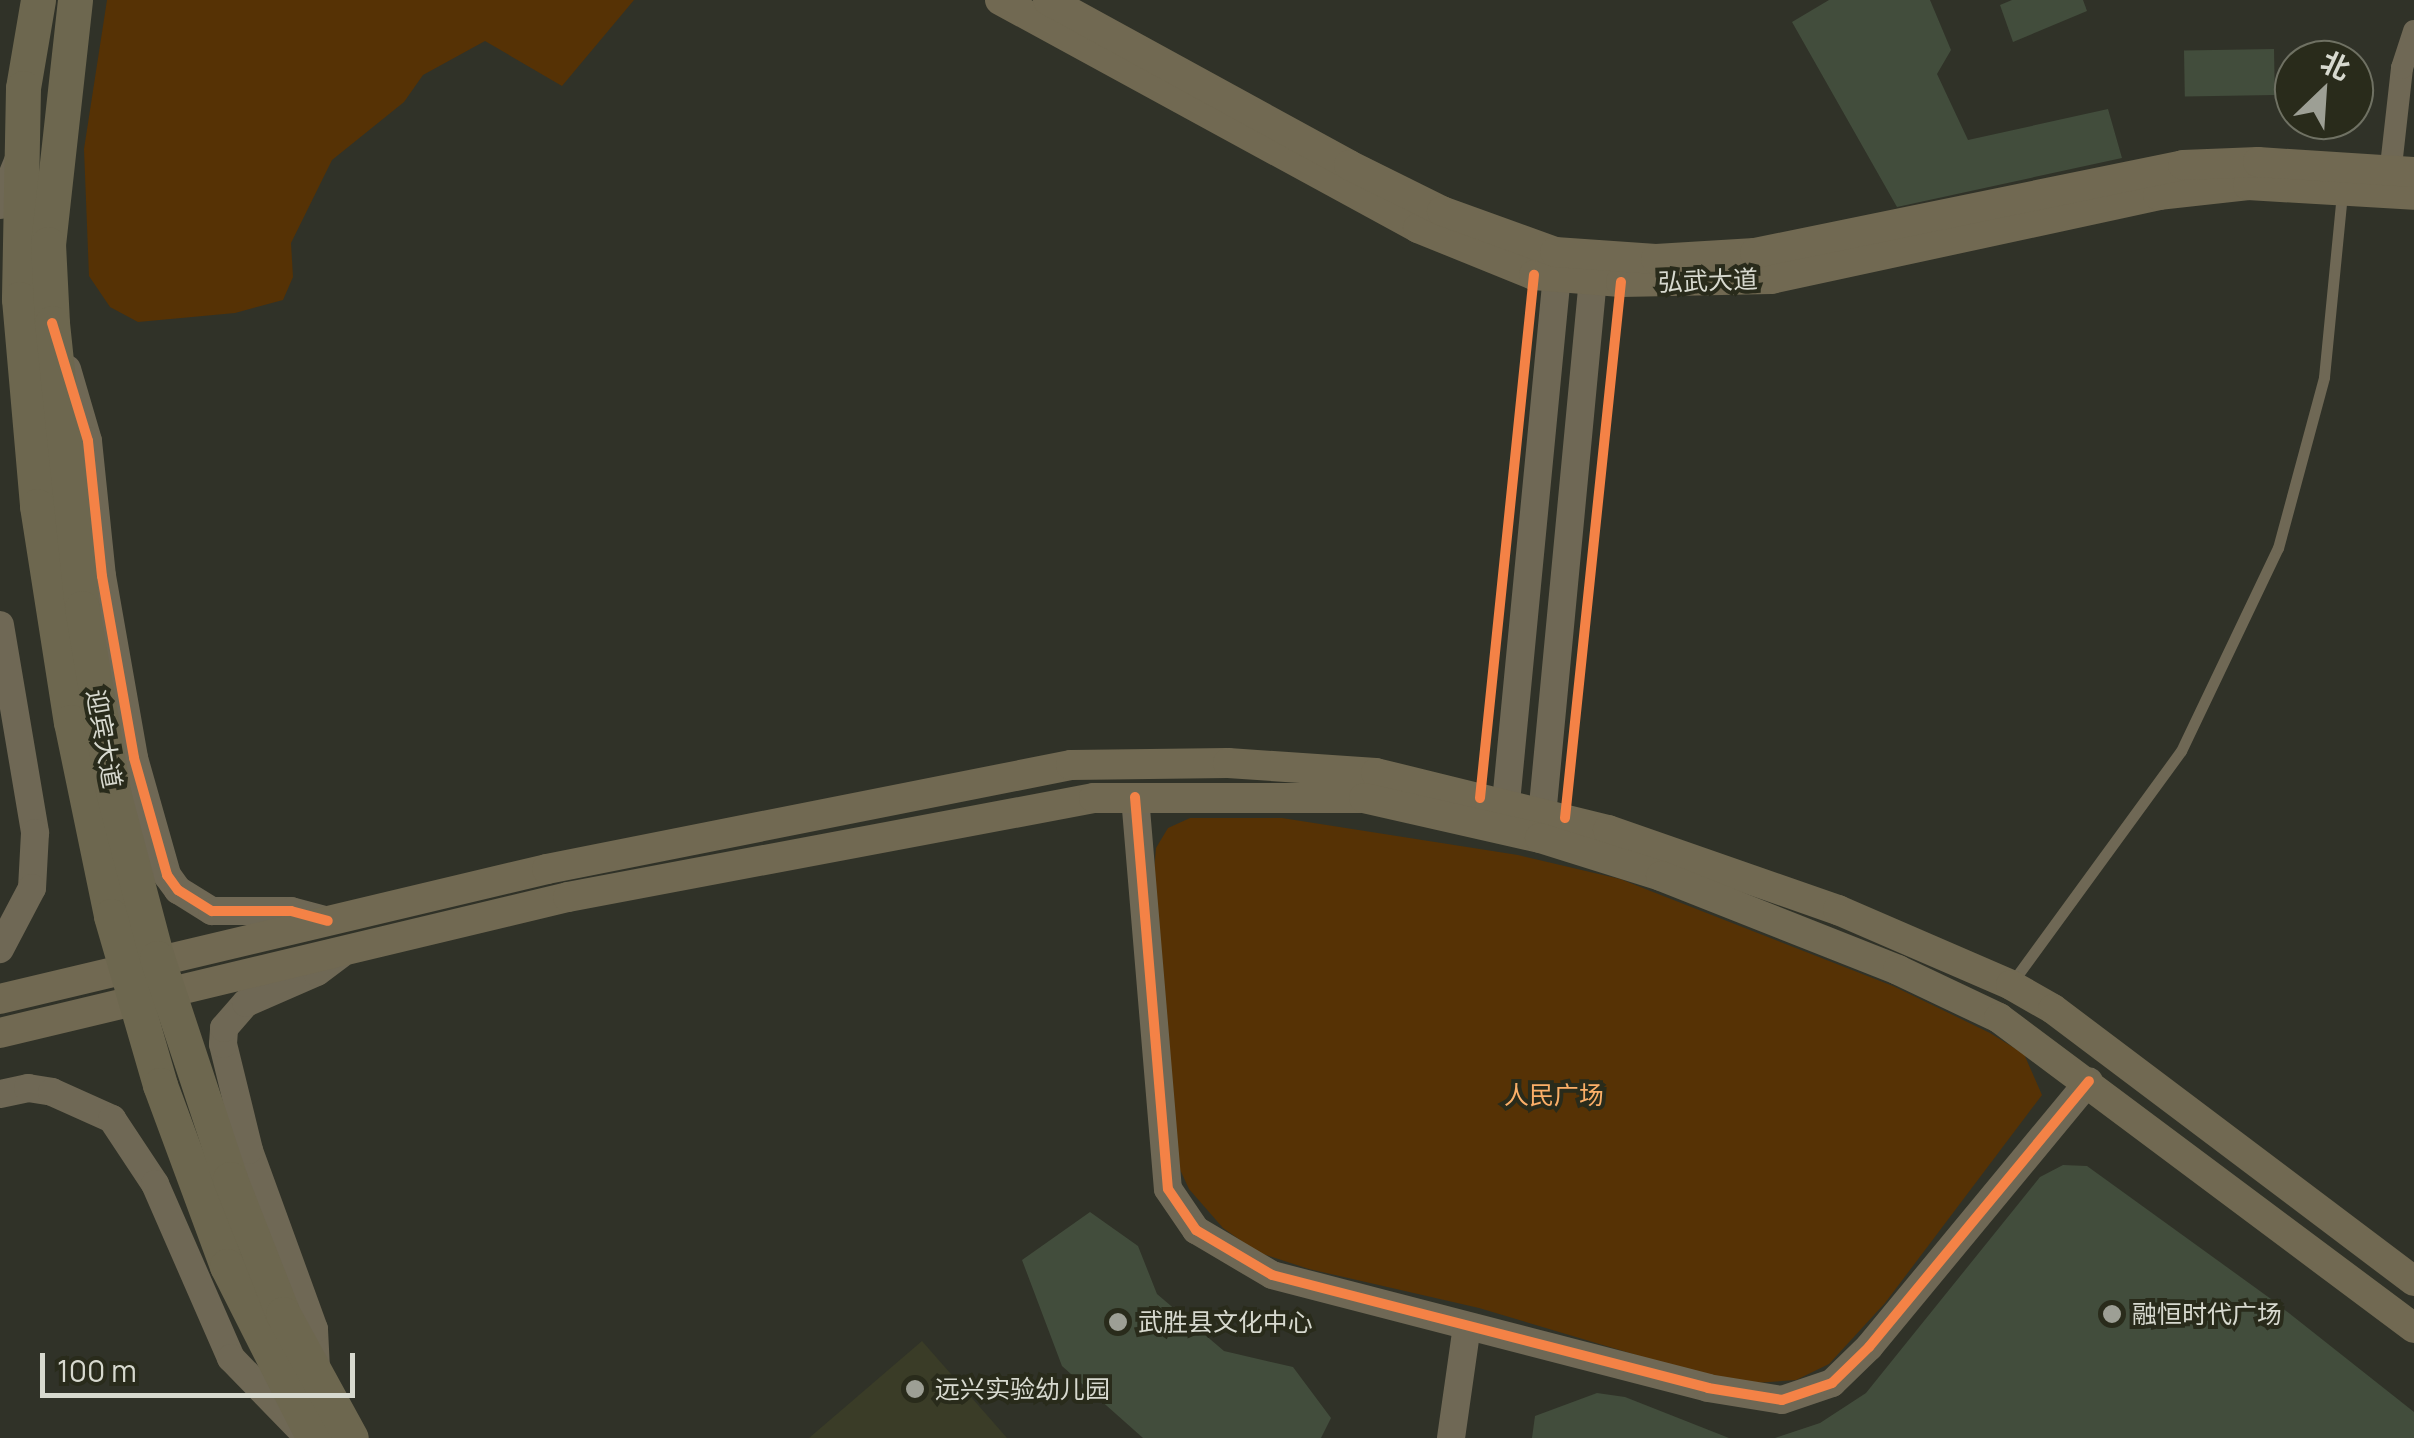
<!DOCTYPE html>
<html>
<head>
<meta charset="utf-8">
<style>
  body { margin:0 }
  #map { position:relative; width:2414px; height:1438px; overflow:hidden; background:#303228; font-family:Manrope,"Noto Sans SC",sans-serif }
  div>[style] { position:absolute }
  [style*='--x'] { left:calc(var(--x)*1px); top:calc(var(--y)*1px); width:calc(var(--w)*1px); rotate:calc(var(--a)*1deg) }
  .built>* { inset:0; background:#3a3c27 }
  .green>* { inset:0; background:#563205 }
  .building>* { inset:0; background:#424d3c; transform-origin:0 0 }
  .service>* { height:11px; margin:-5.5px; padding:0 5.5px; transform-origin:5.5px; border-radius:5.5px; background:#6f6855 }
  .minor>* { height:22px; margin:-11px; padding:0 11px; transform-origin:11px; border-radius:11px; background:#6f6855 }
  .tertiary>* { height:28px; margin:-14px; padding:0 14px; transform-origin:14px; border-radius:14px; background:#6f6855 }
  .secondary>* { height:30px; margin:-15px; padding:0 15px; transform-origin:15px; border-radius:15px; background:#716952 }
  .primary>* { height:35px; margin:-17.5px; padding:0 17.5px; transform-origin:17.5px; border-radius:17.5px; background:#6d674f }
  .cycleway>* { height:10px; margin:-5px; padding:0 5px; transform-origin:5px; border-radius:5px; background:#f48246 }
  .dots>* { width:28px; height:28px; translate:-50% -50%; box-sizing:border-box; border:5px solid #292b1b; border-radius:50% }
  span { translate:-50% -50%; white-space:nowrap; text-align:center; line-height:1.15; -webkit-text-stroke:8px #292b1b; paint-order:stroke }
  .street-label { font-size:25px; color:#d7d9cf }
  .park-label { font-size:25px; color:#fbaf68 }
  .poi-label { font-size:25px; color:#d7d9cf }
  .left { translate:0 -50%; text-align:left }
  .north { position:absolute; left:2274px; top:40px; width:100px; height:100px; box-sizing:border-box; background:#292b1b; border:2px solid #6f7163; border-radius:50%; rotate:25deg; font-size:28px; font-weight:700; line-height:40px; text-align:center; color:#d7d9cf }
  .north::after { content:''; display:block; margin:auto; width:35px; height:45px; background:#9d9f95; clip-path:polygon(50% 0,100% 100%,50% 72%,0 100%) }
  .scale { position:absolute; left:40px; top:1353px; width:315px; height:45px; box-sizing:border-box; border:5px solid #d7d9cf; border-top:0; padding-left:12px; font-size:30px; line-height:35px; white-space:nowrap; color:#d7d9cf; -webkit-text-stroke:8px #292b1b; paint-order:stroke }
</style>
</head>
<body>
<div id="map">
  <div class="built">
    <i style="clip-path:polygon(922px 1341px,1007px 1438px,809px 1438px)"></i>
  </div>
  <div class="green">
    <i style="clip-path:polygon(107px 0,634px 0,562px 86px,485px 41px,423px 75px,404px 102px,332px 160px,291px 243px,293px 277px,283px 300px,235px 313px,138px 322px,110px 307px,89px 276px,84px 149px)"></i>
    <i style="clip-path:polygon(1190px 818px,1282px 818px,1518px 855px,1620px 879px,1893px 986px,1990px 1033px,2024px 1054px,2042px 1095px,1885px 1303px,1829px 1364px,1796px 1380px,1754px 1383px,1700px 1374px,1479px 1308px,1309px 1269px,1257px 1252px,1223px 1228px,1189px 1189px,1177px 1163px,1153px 881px,1156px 848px,1168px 828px)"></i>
  </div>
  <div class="building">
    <i style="clip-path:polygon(1829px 0,1930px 0,1951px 50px,1937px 74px,1968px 140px,2108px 109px,2122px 158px,1897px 207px,1792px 22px)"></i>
    <i style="clip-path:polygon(2012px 0,2083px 0,2087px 11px,2013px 42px,2000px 5px)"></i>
    <i style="left:2274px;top:49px;width:46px;height:90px;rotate:89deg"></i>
    <i style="clip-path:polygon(2063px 1165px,2087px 1166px,2271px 1299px,2414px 1412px,2414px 1438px,1775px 1438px,1820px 1423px,1866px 1393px,2040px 1177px)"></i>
    <i style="clip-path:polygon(1090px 1212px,1138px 1246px,1157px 1294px,1224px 1351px,1293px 1367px,1331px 1418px,1321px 1438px,1143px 1438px,1062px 1366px,1022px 1260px)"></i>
    <i style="clip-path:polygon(1597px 1393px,1625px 1397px,1729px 1438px,1532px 1438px,1535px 1416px)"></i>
  </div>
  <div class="service">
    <i style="--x:2011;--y:984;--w:288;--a:-53.9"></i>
    <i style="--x:2181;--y:751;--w:225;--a:-64.5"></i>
    <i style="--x:2278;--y:548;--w:177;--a:-74.9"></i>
    <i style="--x:2324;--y:377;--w:185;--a:-84.4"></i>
  </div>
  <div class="minor">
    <i style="--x:2389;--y:184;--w:117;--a:-83.6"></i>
    <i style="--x:2402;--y:68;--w:39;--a:-72"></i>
  </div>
  <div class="tertiary">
    <i style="--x:0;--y:205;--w:48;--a:-67.8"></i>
    <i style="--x:67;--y:369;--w:75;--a:73.7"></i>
    <i style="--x:88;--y:441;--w:136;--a:84.1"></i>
    <i style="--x:102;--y:576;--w:185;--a:80"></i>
    <i style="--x:134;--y:758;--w:122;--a:74.2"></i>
    <i style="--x:167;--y:875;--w:19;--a:54"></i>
    <i style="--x:178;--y:890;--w:40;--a:32"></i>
    <i style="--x:212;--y:911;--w:79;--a:0"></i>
    <i style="--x:291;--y:911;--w:38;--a:15"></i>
    <i style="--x:0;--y:625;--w:211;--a:80.4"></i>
    <i style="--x:35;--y:833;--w:55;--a:93.1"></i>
    <i style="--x:32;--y:888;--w:69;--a:117.7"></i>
    <i style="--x:1135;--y:797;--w:393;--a:85.2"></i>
    <i style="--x:1168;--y:1189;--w:50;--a:55.7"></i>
    <i style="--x:1196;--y:1230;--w:88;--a:30.6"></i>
    <i style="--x:1272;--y:1275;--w:450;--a:14.5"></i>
    <i style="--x:1708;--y:1388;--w:75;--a:9.2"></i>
    <i style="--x:1782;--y:1400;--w:53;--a:-18.8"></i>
    <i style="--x:1832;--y:1383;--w:52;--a:-44.2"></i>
    <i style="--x:1869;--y:1347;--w:345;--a:-50.4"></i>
    <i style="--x:1504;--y:823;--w:572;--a:-84.48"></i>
    <i style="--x:1540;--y:837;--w:583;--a:-84.58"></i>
    <i style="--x:0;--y:1094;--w:29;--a:-12"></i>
    <i style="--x:28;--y:1088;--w:24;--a:9"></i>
    <i style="--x:52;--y:1092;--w:66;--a:24.2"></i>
    <i style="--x:112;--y:1119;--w:78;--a:56.5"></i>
    <i style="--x:155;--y:1184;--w:190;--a:66.4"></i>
    <i style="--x:231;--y:1358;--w:106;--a:45.8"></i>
    <i style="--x:316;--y:1369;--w:40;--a:-92.9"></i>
    <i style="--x:314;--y:1329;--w:190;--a:-110"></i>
    <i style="--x:249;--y:1150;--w:109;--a:-103.8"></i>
    <i style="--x:223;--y:1044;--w:16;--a:-86"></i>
    <i style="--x:224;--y:1028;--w:33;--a:-49"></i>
    <i style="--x:246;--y:1003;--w:77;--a:-23.6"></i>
    <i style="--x:317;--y:972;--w:30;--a:-37"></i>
    <i style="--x:1451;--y:1438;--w:113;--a:-81.9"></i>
  </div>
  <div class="secondary">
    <i style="--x:1000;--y:0;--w:476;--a:28.6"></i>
    <i style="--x:1418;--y:228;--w:125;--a:22.1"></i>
    <i style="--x:1534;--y:275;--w:87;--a:4.6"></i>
    <i style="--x:1621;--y:282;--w:150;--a:-1.1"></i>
    <i style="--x:1771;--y:279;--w:396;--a:-12.2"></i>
    <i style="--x:2158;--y:195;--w:91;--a:-6.3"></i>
    <i style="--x:2248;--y:185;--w:166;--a:3.4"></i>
    <i style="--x:1048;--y:0;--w:343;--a:28.7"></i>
    <i style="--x:1349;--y:165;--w:104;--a:26.3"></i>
    <i style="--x:1442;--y:211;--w:120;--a:19.9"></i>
    <i style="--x:1555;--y:252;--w:101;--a:4"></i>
    <i style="--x:1656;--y:259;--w:99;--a:-3.5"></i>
    <i style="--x:1755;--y:253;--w:437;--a:-11.6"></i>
    <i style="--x:2183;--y:165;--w:75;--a:-2.3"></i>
    <i style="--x:2258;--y:162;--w:156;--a:3.7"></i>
    <i style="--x:0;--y:999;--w:562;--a:-13.37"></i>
    <i style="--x:547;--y:869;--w:534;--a:-11.23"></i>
    <i style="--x:1071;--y:765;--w:157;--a:-0.7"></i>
    <i style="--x:1228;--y:763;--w:148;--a:3.9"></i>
    <i style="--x:1376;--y:773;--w:239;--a:13.8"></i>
    <i style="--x:1608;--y:830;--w:244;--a:19.2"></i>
    <i style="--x:1838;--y:910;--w:189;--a:23.4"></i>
    <i style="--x:2011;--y:985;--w:48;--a:29.7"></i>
    <i style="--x:2053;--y:1009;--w:452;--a:37"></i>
    <i style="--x:0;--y:1033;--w:584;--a:-13.47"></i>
    <i style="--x:568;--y:897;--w:535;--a:-10.66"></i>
    <i style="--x:1094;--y:798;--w:270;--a:0"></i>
    <i style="--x:1364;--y:798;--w:180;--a:12.8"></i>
    <i style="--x:1540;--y:838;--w:127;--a:17.4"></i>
    <i style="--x:1661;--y:876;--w:255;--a:21.6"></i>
    <i style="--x:1898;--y:970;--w:112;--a:25.4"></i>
    <i style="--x:1999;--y:1018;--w:518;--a:36.76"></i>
  </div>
  <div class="primary">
    <i style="--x:38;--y:0;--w:89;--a:99.7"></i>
    <i style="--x:23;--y:88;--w:211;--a:91.1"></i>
    <i style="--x:19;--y:299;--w:208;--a:85"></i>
    <i style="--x:37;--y:506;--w:219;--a:81.1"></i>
    <i style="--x:71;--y:722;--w:198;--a:78.3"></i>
    <i style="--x:111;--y:916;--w:176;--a:73.8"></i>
    <i style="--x:160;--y:1085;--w:193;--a:69.7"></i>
    <i style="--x:227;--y:1266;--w:193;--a:63.2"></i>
    <i style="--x:75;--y:0;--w:245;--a:96.3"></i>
    <i style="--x:48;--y:244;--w:79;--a:87.1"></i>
    <i style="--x:52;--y:323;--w:287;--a:84"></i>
    <i style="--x:82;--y:608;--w:187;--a:80.4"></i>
    <i style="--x:113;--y:792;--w:172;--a:75.2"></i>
    <i style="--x:157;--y:958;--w:233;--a:71.7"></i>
    <i style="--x:230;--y:1179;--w:145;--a:68.6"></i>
    <i style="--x:283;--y:1314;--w:141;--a:61.3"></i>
  </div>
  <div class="cycleway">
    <i style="--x:52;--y:323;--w:123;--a:73"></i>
    <i style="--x:88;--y:441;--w:136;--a:84.1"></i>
    <i style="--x:102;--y:576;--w:185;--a:80"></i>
    <i style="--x:134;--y:758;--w:122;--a:74.2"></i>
    <i style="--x:167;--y:875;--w:19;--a:54"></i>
    <i style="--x:178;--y:890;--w:40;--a:32"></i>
    <i style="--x:212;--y:911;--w:79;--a:0"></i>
    <i style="--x:291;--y:911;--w:38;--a:15"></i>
    <i style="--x:1135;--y:797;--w:393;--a:85.2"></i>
    <i style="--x:1168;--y:1189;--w:50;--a:55.7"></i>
    <i style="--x:1196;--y:1230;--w:88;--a:30.6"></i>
    <i style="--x:1272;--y:1275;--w:450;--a:14.5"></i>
    <i style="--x:1708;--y:1388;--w:75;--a:9.2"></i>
    <i style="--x:1782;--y:1400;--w:53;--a:-18.8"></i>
    <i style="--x:1832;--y:1383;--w:52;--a:-44.2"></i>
    <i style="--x:1869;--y:1347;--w:345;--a:-50.4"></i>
    <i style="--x:1480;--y:798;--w:526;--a:-84.11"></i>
    <i style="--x:1565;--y:818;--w:539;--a:-84.04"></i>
  </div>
  <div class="dots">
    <i style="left:2112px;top:1314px;background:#9d9f95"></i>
    <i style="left:1118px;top:1322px;background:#9d9f95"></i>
    <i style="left:915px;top:1389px;background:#9d9f95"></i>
  </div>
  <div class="street-label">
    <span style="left:1708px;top:281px;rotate:-2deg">弘武大道</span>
    <span style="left:104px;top:739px;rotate:80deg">迎宾大道</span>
  </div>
  <div class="park-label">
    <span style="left:1554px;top:1095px">人民广场</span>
  </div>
  <div class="poi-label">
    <span class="left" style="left:2132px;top:1314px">融恒时代广场</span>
    <span class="left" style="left:1138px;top:1322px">武胜县文化中心</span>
    <span class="left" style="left:935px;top:1389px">远兴实验幼儿园</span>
  </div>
  <div class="north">北</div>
  <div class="scale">100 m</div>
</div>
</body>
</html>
